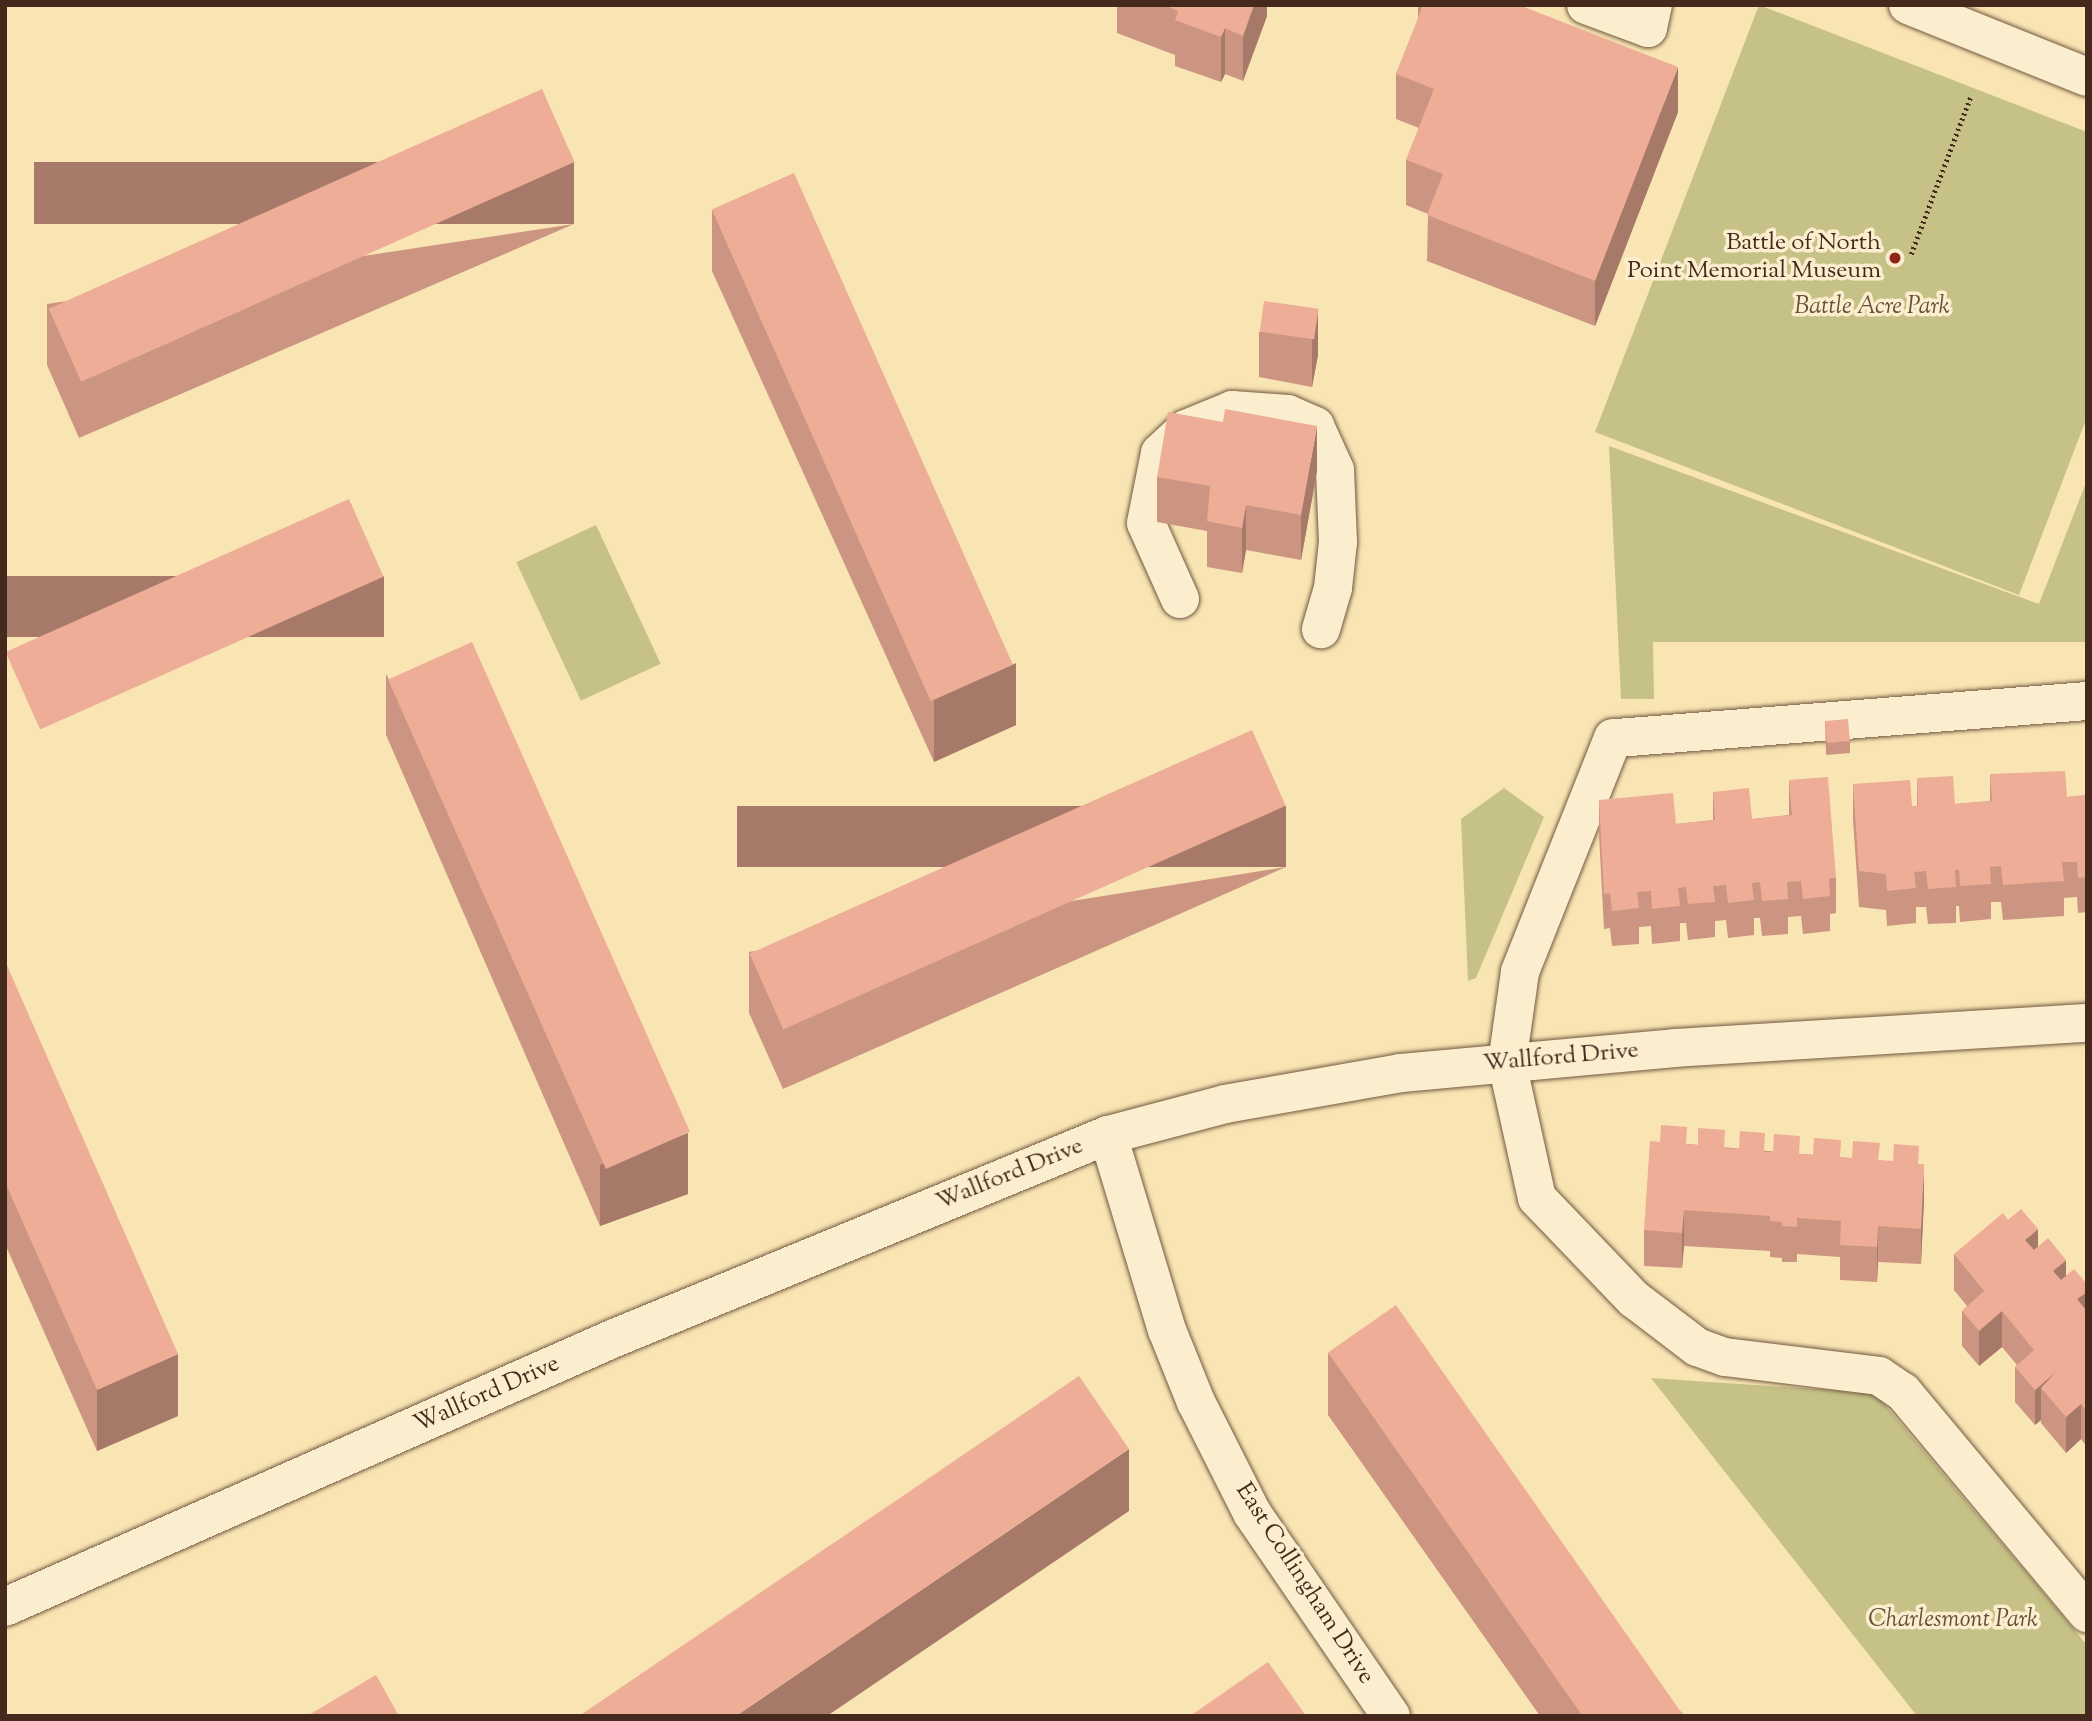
<!DOCTYPE html>
<html>
<head>
<meta charset="utf-8">
<style>
  body { margin:0 }
  #map { position:relative; width:2092px; height:1721px; overflow:hidden; background:#f9e5b3; font-family:"Sorts Mill Goudy",serif }
  div>[style] { position:absolute }
  [style*='--x'] { left:calc(var(--x)*1px); top:calc(var(--y)*1px); width:calc(var(--w)*1px); rotate:calc(var(--a)*1deg) }
  .green>* { inset:0; background:#c6c287; transform-origin:0 0 }
  .path>* { height:4.5px; margin-top:-2.25px; transform-origin:0; background:repeating-linear-gradient(90deg,#46291d 0 2px,transparent 0 5.5px) }
  .roads { filter:drop-shadow(0 0 2px #735842) drop-shadow(0 0 2px #735842) }
  .minor>* { height:38px; margin:-19px; padding:0 19px; transform-origin:19px; border-radius:19px; background:#fbeece }
  .wall>* { inset:0; background:#cc9581 }
  .shaded-wall>* { inset:0; background:#a67969; transform-origin:0 0 }
  .building>* { inset:0; background:#edad96; transform-origin:0 0 }
  .dots>* { width:19px; height:19px; translate:-50% -50%; box-sizing:border-box; border:4px solid #fbeece; border-radius:50% }
  span { translate:-50% -50%; white-space:nowrap; text-align:center; line-height:1.15; -webkit-text-stroke:7px #fbeece; paint-order:stroke }
  .poi-label { font-size:24px; color:#46291d }
  .right { translate:-100% -50%; text-align:right }
  .park-label { font-size:24px; color:#664f38; font-style:italic }
  .street-label { font-size:24px; color:#46291d }
  .frame { position:absolute; inset:0; border:7px solid #46291d; pointer-events:none }
</style>
</head>
<body>
<div id="map">
  <div class="green">
    <i style="clip-path:polygon(1759px 5px,2087px 132px,2087px 417px,2019px 595px,1595px 432px)"></i>
    <i style="clip-path:polygon(1609px 446px,2039px 604px,2087px 480px,2087px 642px,1653px 642px,1654px 699px,1621px 699px)"></i>
    <i style="left:596px;top:525px;width:153px;height:88px;rotate:65deg"></i>
    <i style="clip-path:polygon(1504px 788px,1544px 817px,1476px 978px,1468px 981px,1461px 819px)"></i>
    <i style="clip-path:polygon(1651px 1378px,1875px 1393px,2087px 1645px,2087px 1716px,1917px 1716px)"></i>
  </div>
  <div class="path">
    <i style="--x:1911;--y:254;--w:170;--a:-69.3"></i>
  </div>
  <div class="roads">
    <div class="minor">
      <i style="--x:1586;--y:5;--w:66;--a:20.4"></i>
      <i style="--x:1648;--y:28;--w:24;--a:-78"></i>
      <i style="--x:1908;--y:5;--w:193;--a:21.9"></i>
      <i style="--x:1180;--y:599;--w:83;--a:-114.1"></i>
      <i style="--x:1146;--y:523;--w:71;--a:-78.7"></i>
      <i style="--x:1160;--y:453;--w:35;--a:-43"></i>
      <i style="--x:1186;--y:429;--w:50;--a:-22.4"></i>
      <i style="--x:1232;--y:410;--w:56;--a:4.1"></i>
      <i style="--x:1288;--y:414;--w:30;--a:24"></i>
      <i style="--x:1315;--y:426;--w:48;--a:65.6"></i>
      <i style="--x:1335;--y:470;--w:72;--a:87.6"></i>
      <i style="--x:1338;--y:542;--w:46;--a:96.2"></i>
      <i style="--x:1333;--y:588;--w:43;--a:106.3"></i>
      <i style="--x:2087;--y:701;--w:475;--a:175.5"></i>
      <i style="--x:1613;--y:738;--w:252;--a:111.7"></i>
      <i style="--x:1520;--y:972;--w:92;--a:98.1"></i>
      <i style="--x:1507;--y:1063;--w:138;--a:77.5"></i>
      <i style="--x:1537;--y:1198;--w:140;--a:46.2"></i>
      <i style="--x:1634;--y:1299;--w:79;--a:37.3"></i>
      <i style="--x:1697;--y:1347;--w:30;--a:20"></i>
      <i style="--x:1725;--y:1357;--w:155;--a:7"></i>
      <i style="--x:1879;--y:1376;--w:29;--a:34"></i>
      <i style="--x:1903;--y:1392;--w:288;--a:50.2"></i>
      <i style="--x:1108;--y:1135;--w:204;--a:73.2"></i>
      <i style="--x:1167;--y:1330;--w:78;--a:68.1"></i>
      <i style="--x:1196;--y:1402;--w:124;--a:63.2"></i>
      <i style="--x:1252;--y:1513;--w:246;--a:55.6"></i>
      <i style="--x:5;--y:1607;--w:664;--a:-23.82"></i>
      <i style="--x:612;--y:1339;--w:536;--a:-22.36"></i>
      <i style="--x:1108;--y:1135;--w:121;--a:-14.8"></i>
      <i style="--x:1225;--y:1104;--w:179;--a:-10"></i>
      <i style="--x:1401;--y:1073;--w:275;--a:-5.2"></i>
      <i style="--x:1675;--y:1048;--w:413;--a:-3.5"></i>
    </div>
  </div>
  <div class="wall">
    <i style="clip-path:polygon(1117px 5px,1267px 5px,1267px 16px,1243px 81px,1225px 74px,1221px 82px,1175px 66px,1175px 55px,1117px 33px)"></i>
    <i style="clip-path:polygon(1418px 5px,1519px 5px,1678px 112px,1595px 326px,1427px 261px,1428px 214px,1406px 205px,1406px 160px,1419px 128px,1396px 119px,1396px 74px,1418px 20px)"></i>
    <i style="clip-path:polygon(712px 210px,1016px 725px,934px 762px,712px 271px)"></i>
    <i style="clip-path:polygon(574px 224px,79px 438px,47px 365px,47px 304px)"></i>
    <i style="clip-path:polygon(1318px 309px,1318px 355px,1312px 387px,1259px 377px,1259px 332px)"></i>
    <i style="clip-path:polygon(1317px 471px,1301px 560px,1246px 550px,1242px 573px,1207px 567px,1207px 531px,1157px 522px,1157px 477px)"></i>
    <i style="clip-path:polygon(386px 674px,688px 1194px,600px 1226px,386px 735px)"></i>
    <i style="clip-path:polygon(1825px 721px,1850px 741px,1850px 753px,1826px 755px)"></i>
    <i style="clip-path:polygon(1990px 774px,2067px 797px,2087px 795px,2087px 912px,2078px 913px,2077px 897px,2064px 898px,2064px 916px,2003px 920px,2001px 902px,1991px 902px,1991px 919px,1960px 922px,1959px 906px,1956px 906px,1956px 923px,1928px 924px,1926px 907px,1916px 907px,1916px 923px,1887px 926px,1886px 910px,1859px 907px,1853px 820px,1853px 784px,1912px 806px,1917px 806px,1917px 778px,1955px 804px,1990px 801px)"></i>
    <i style="clip-path:polygon(1789px 780px,1836px 878px,1836px 913px,1830px 914px,1830px 931px,1803px 934px,1801px 916px,1788px 917px,1788px 934px,1762px 936px,1760px 918px,1754px 918px,1754px 935px,1728px 938px,1726px 920px,1715px 921px,1715px 937px,1688px 940px,1686px 923px,1680px 923px,1680px 941px,1652px 944px,1651px 926px,1639px 927px,1639px 944px,1612px 946px,1610px 928px,1604px 929px,1599px 835px,1599px 800px,1676px 824px,1713px 820px,1713px 792px,1752px 819px,1789px 815px)"></i>
    <i style="clip-path:polygon(1286px 867px,783px 1089px,749px 1013px,749px 952px)"></i>
    <i style="clip-path:polygon(5px 961px,178px 1416px,97px 1451px,5px 1244px)"></i>
    <i style="clip-path:polygon(1687px 1144px,1919px 1164px,1924px 1199px,1921px 1264px,1878px 1262px,1877px 1282px,1840px 1280px,1840px 1257px,1797px 1254px,1797px 1262px,1782px 1262px,1782px 1258px,1770px 1257px,1770px 1251px,1684px 1246px,1682px 1268px,1644px 1266px,1644px 1230px)"></i>
    <i style="clip-path:polygon(2008px 1220px,2038px 1246px,2066px 1275px,2087px 1284px,2087px 1447px,2081px 1439px,2066px 1453px,2041px 1423px,2041px 1420px,2035px 1425px,2015px 1402px,2015px 1367px,2017px 1365px,2002px 1347px,1979px 1366px,1962px 1346px,1962px 1311px,1967px 1306px,1954px 1290px,1954px 1254px)"></i>
    <i style="clip-path:polygon(1328px 1353px,1685px 1716px,1540px 1716px,1328px 1415px)"></i>
  </div>
  <div class="shaded-wall">
    <i style="clip-path:polygon(1254px 5px,1267px 5px,1267px 16px,1243px 81px,1243px 36px)"></i>
    <i style="clip-path:polygon(1225px 28px,1225px 74px,1221px 82px,1221px 37px)"></i>
    <i style="clip-path:polygon(1678px 67px,1678px 112px,1595px 326px,1595px 281px)"></i>
    <i style="left:574px;top:162px;width:62px;height:540px;rotate:90deg"></i>
    <i style="clip-path:polygon(1318px 309px,1318px 355px,1312px 387px,1312px 342px)"></i>
    <i style="clip-path:polygon(1317px 426px,1317px 471px,1301px 560px,1301px 515px)"></i>
    <i style="clip-path:polygon(1246px 505px,1246px 550px,1242px 573px,1242px 528px)"></i>
    <i style="left:384px;top:576px;width:61px;height:415px;rotate:90deg"></i>
    <i style="clip-path:polygon(1016px 663px,1016px 725px,934px 762px,934px 700px)"></i>
    <i style="left:1286px;top:806px;width:61px;height:549px;rotate:90deg"></i>
    <i style="clip-path:polygon(688px 1133px,688px 1194px,600px 1226px,600px 1165px)"></i>
    <i style="clip-path:polygon(1924px 1164px,1924px 1199px,1921px 1264px,1921px 1229px)"></i>
    <i style="clip-path:polygon(1684px 1210px,1684px 1246px,1682px 1268px,1682px 1233px)"></i>
    <i style="clip-path:polygon(1878px 1226px,1878px 1262px,1877px 1282px,1877px 1247px)"></i>
    <i style="clip-path:polygon(2038px 1229px,2038px 1264px,2025px 1240px)"></i>
    <i style="clip-path:polygon(2066px 1260px,2066px 1295px,2053px 1271px)"></i>
    <i style="clip-path:polygon(2087px 1292px,2087px 1327px,2077px 1299px)"></i>
    <i style="clip-path:polygon(2002px 1311px,2002px 1347px,1979px 1366px,1979px 1331px)"></i>
    <i style="clip-path:polygon(178px 1354px,178px 1416px,97px 1451px,97px 1390px)"></i>
    <i style="clip-path:polygon(2056px 1372px,2041px 1388px,2041px 1420px,2035px 1425px,2035px 1390px)"></i>
    <i style="clip-path:polygon(2081px 1404px,2081px 1439px,2066px 1453px,2066px 1417px)"></i>
    <i style="clip-path:polygon(1129px 1449px,1129px 1511px,827px 1716px,736px 1716px)"></i>
  </div>
  <div class="building">
    <i style="clip-path:polygon(1164px 5px,1254px 5px,1243px 36px,1225px 28px,1221px 37px,1175px 20px,1178px 11px)"></i>
    <i style="clip-path:polygon(1423px 5px,1519px 5px,1678px 67px,1595px 281px,1427px 215px,1443px 174px,1406px 160px,1434px 89px,1396px 74px)"></i>
    <i style="left:542px;top:89px;width:80px;height:540px;rotate:66deg"></i>
    <i style="left:794px;top:173px;width:538px;height:90px;rotate:66deg"></i>
    <i style="left:1264px;top:301px;width:55px;height:31px;rotate:8deg"></i>
    <i style="clip-path:polygon(1225px 409px,1317px 426px,1301px 515px,1246px 505px,1242px 528px,1207px 521px,1210px 486px,1157px 477px,1168px 412px,1223px 422px)"></i>
    <i style="left:349px;top:499px;width:85px;height:376px;rotate:66deg"></i>
    <i style="left:472px;top:642px;width:536px;height:92px;rotate:66deg"></i>
    <i style="left:1848px;top:719px;width:22px;height:23px;rotate:85deg"></i>
    <i style="left:1252px;top:730px;width:83px;height:550px;rotate:66deg"></i>
    <i style="clip-path:polygon(2065px 771px,2067px 797px,2087px 795px,2087px 877px,2078px 878px,2077px 862px,2062px 862px,2064px 881px,2003px 885px,2001px 866px,1990px 867px,1991px 884px,1960px 886px,1959px 870px,1955px 870px,1956px 887px,1928px 889px,1926px 871px,1914px 872px,1916px 888px,1887px 891px,1886px 874px,1859px 871px,1853px 784px,1910px 780px,1912px 806px,1918px 806px,1917px 778px,1953px 776px,1955px 804px,1992px 801px,1990px 774px)"></i>
    <i style="clip-path:polygon(1828px 777px,1836px 878px,1829px 878px,1830px 896px,1803px 899px,1801px 881px,1787px 882px,1788px 899px,1762px 901px,1760px 882px,1752px 883px,1754px 900px,1728px 903px,1726px 885px,1713px 886px,1715px 902px,1688px 904px,1686px 887px,1678px 888px,1680px 906px,1652px 909px,1651px 891px,1637px 892px,1639px 908px,1612px 911px,1610px 893px,1604px 894px,1599px 800px,1673px 793px,1676px 824px,1715px 820px,1713px 792px,1749px 788px,1752px 819px,1792px 815px,1789px 780px)"></i>
    <i style="clip-path:polygon(5px 961px,178px 1354px,97px 1390px,5px 1182px)"></i>
    <i style="clip-path:polygon(1661px 1125px,1687px 1127px,1686px 1144px,1698px 1145px,1698px 1128px,1725px 1130px,1724px 1148px,1739px 1149px,1740px 1131px,1765px 1133px,1764px 1152px,1773px 1152px,1774px 1134px,1800px 1136px,1799px 1154px,1813px 1155px,1814px 1138px,1841px 1140px,1840px 1157px,1852px 1158px,1853px 1141px,1880px 1143px,1878px 1160px,1893px 1161px,1894px 1144px,1919px 1146px,1918px 1164px,1924px 1164px,1921px 1229px,1878px 1226px,1877px 1247px,1840px 1245px,1841px 1221px,1797px 1218px,1797px 1227px,1782px 1226px,1782px 1222px,1770px 1221px,1770px 1216px,1684px 1210px,1682px 1233px,1644px 1230px,1650px 1141px,1660px 1142px)"></i>
    <i style="clip-path:polygon(2021px 1209px,2038px 1229px,2025px 1240px,2034px 1250px,2048px 1238px,2066px 1260px,2053px 1271px,2061px 1280px,2074px 1269px,2087px 1284px,2087px 1292px,2077px 1299px,2086px 1310px,2087px 1309px,2087px 1411px,2081px 1404px,2066px 1417px,2041px 1388px,2056px 1372px,2035px 1390px,2015px 1367px,2034px 1350px,2002px 1311px,1979px 1331px,1962px 1311px,1984px 1291px,1954px 1254px,2003px 1213px,2008px 1220px)"></i>
    <i style="left:1396px;top:1305px;width:502px;height:83px;rotate:55deg"></i>
    <i style="clip-path:polygon(1079px 1376px,1129px 1449px,736px 1716px,579px 1716px)"></i>
    <i style="clip-path:polygon(1268px 1662px,1306px 1716px,1190px 1716px)"></i>
    <i style="clip-path:polygon(376px 1675px,399px 1716px,307px 1716px)"></i>
  </div>
  <div class="dots">
    <i style="left:1895px;top:258px;background:#8f2418"></i>
  </div>
  <div class="poi-label">
    <span class="right" style="left:1881px;top:258px">Battle of North<br>Point Memorial Museum</span>
  </div>
  <div class="park-label">
    <span style="left:1872px;top:308px">Battle Acre Park</span>
    <span style="left:1953px;top:1621px">Charlesmont Park</span>
  </div>
  <div class="street-label">
    <span style="left:1561px;top:1058px;rotate:-5deg">Wallford Drive</span>
    <span style="left:1010px;top:1175px;rotate:-22deg">Wallford Drive</span>
    <span style="left:487px;top:1395px;rotate:-24deg">Wallford Drive</span>
    <span style="left:1304px;top:1584px;rotate:57deg">East Collingham Drive</span>
  </div>
  <div class="frame"></div>
</div>
</body>
</html>
